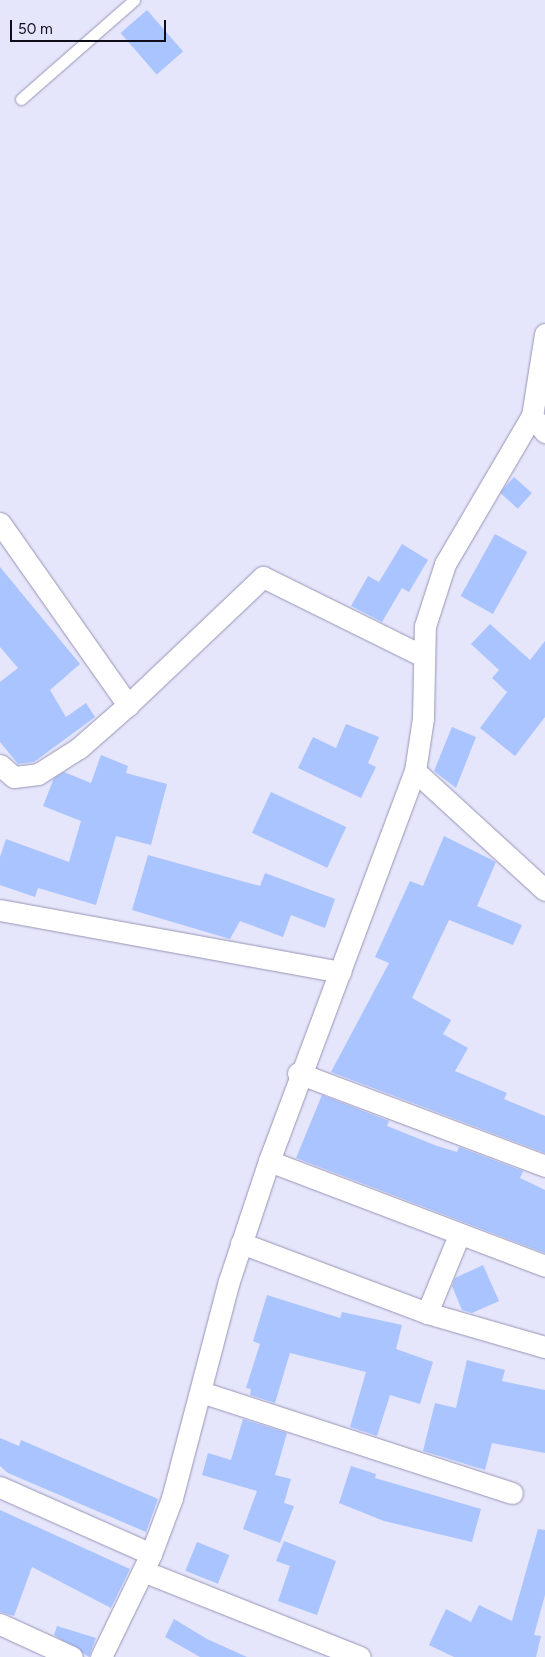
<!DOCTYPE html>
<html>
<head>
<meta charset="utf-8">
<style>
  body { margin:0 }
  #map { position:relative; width:545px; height:1657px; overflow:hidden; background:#e5e5fb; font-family:Figtree,sans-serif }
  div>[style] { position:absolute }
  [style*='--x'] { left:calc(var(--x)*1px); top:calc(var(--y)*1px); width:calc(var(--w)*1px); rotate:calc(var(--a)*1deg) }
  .building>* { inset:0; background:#aac4ff; transform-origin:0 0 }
  .roads { filter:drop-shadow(0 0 1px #9695b6) drop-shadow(0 0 1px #9695b6) }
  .service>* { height:11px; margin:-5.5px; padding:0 5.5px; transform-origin:5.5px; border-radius:5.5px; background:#fff }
  .minor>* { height:21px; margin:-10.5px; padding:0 10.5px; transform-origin:10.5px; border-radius:10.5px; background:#fff }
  span { translate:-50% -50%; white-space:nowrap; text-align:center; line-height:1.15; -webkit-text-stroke:4px #e5e5fb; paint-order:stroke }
  .scale { position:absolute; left:10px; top:20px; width:156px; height:22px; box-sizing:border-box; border:2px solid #0e0d19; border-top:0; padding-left:6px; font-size:15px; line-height:18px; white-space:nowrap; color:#0e0d19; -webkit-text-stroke:4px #e5e5fb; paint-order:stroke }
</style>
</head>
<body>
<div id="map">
  <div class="building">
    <i style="left:147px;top:10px;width:55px;height:35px;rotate:49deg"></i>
    <i style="left:514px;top:477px;width:24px;height:21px;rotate:42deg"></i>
    <i style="left:495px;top:534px;width:37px;height:71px;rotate:29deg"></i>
    <i style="clip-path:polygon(402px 544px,428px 560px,409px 592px,402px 588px,382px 622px,351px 606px,368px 576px,379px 582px)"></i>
    <i style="clip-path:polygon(0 567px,80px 664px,50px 690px,66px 717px,86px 703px,95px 717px,34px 762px,18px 764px,0 742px,0 682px,18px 668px,0 647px)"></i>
    <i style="clip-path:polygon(490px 624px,530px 660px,545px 641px,545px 717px,515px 756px,480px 728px,507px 692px,492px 678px,499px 670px,471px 644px)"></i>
    <i style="clip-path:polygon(346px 724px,379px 737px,368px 763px,376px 767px,361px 798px,298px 768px,313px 737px,336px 748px)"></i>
    <i style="clip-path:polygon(452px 727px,476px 737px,456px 788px,434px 771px)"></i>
    <i style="clip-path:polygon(101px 755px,128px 766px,126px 773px,167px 784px,151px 845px,116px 836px,96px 905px,38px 888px,35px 897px,0 885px,0 857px,6px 839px,69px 862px,81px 821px,43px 806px,54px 778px,64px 772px,91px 783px)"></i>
    <i style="left:271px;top:792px;width:83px;height:45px;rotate:25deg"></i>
    <i style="clip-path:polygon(444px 836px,496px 862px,477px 906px,522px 925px,513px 945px,449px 920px,412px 998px,451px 1020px,443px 1034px,468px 1048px,455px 1071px,507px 1093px,504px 1099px,545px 1116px,545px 1153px,331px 1072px,389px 963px,375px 957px,410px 881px,423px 886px)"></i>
    <i style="clip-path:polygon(148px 855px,260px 886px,265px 873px,335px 899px,325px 928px,291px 915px,283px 937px,240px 921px,230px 939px,132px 910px)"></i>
    <i style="clip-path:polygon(322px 1095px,389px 1121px,387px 1126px,437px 1146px,457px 1152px,459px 1147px,523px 1171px,520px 1178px,545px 1190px,545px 1253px,296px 1158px)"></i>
    <i style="clip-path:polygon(483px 1265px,499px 1301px,472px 1313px,462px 1310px,452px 1286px,455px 1278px)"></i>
    <i style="clip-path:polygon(267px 1295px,340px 1318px,342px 1312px,402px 1325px,396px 1349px,433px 1362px,420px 1404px,390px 1395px,377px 1436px,350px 1427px,366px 1372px,290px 1353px,275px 1403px,250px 1395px,251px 1389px,246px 1388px,260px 1344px,253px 1341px)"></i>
    <i style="clip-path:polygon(467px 1360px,505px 1370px,502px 1381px,545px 1390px,545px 1453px,492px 1443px,485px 1470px,423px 1451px,435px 1403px,456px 1408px)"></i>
    <i style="clip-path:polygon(243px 1419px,287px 1433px,275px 1475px,291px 1479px,284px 1503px,294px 1506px,280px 1543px,243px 1529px,257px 1491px,202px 1475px,208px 1453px,231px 1460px)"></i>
    <i style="clip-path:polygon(0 1438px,19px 1446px,21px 1440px,158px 1499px,146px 1532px,8px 1473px,0 1466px)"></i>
    <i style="clip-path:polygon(351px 1466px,376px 1474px,375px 1478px,481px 1509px,472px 1542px,384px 1521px,339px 1503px)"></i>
    <i style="clip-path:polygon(0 1510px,130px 1569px,111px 1608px,32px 1567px,14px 1616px,0 1612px)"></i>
    <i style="clip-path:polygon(538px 1529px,545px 1530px,545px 1595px,534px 1635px,541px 1636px,536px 1657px,454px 1657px,429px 1645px,446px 1609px,471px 1622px,479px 1605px,512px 1621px)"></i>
    <i style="clip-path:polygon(284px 1541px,336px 1561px,317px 1615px,278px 1601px,290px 1566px,276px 1561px)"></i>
    <i style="left:197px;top:1542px;width:35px;height:31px;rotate:22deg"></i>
    <i style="clip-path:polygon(174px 1619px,207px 1639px,247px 1657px,200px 1657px,165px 1637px)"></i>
    <i style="clip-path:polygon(57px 1626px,96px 1638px,89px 1657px,54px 1635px)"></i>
  </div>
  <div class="roads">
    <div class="service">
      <i style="--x:21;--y:99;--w:150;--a:-41.2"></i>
    </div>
    <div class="minor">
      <i style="--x:532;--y:416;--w:21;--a:51"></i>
      <i style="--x:0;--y:523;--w:223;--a:54.9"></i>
      <i style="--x:128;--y:705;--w:186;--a:-43.5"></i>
      <i style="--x:263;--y:577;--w:176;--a:26.3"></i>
      <i style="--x:0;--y:765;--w:18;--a:41"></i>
      <i style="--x:14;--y:777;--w:24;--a:-7"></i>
      <i style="--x:38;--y:774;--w:49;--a:-32.4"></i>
      <i style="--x:79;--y:748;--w:65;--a:-41.3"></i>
      <i style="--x:415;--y:771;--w:176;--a:42.5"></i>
      <i style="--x:0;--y:910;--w:346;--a:10.3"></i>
      <i style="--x:298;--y:1073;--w:264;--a:20.6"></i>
      <i style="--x:269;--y:1161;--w:295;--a:20.8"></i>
      <i style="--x:241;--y:1243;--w:199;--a:20.6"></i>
      <i style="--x:427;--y:1313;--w:123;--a:16.1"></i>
      <i style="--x:427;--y:1313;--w:84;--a:-67.7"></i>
      <i style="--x:201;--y:1392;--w:327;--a:18"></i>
      <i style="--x:0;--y:1487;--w:165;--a:23.9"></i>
      <i style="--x:143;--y:1571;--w:233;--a:21.6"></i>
      <i style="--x:0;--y:1624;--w:79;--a:24.6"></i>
      <i style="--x:101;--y:1657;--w:114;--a:-64.1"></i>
      <i style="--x:151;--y:1554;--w:60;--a:-69.4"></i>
      <i style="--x:172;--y:1498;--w:224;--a:-75.3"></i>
      <i style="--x:229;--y:1281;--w:126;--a:-71.6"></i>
      <i style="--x:269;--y:1161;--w:416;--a:-69.5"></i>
      <i style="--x:415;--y:771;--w:54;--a:-81.4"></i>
      <i style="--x:423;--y:718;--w:92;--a:-88.8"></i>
      <i style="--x:425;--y:626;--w:65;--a:-72.1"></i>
      <i style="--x:445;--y:564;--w:172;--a:-59.6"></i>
      <i style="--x:532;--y:416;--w:83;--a:-81"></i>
    </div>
  </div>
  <div class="scale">50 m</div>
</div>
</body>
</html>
